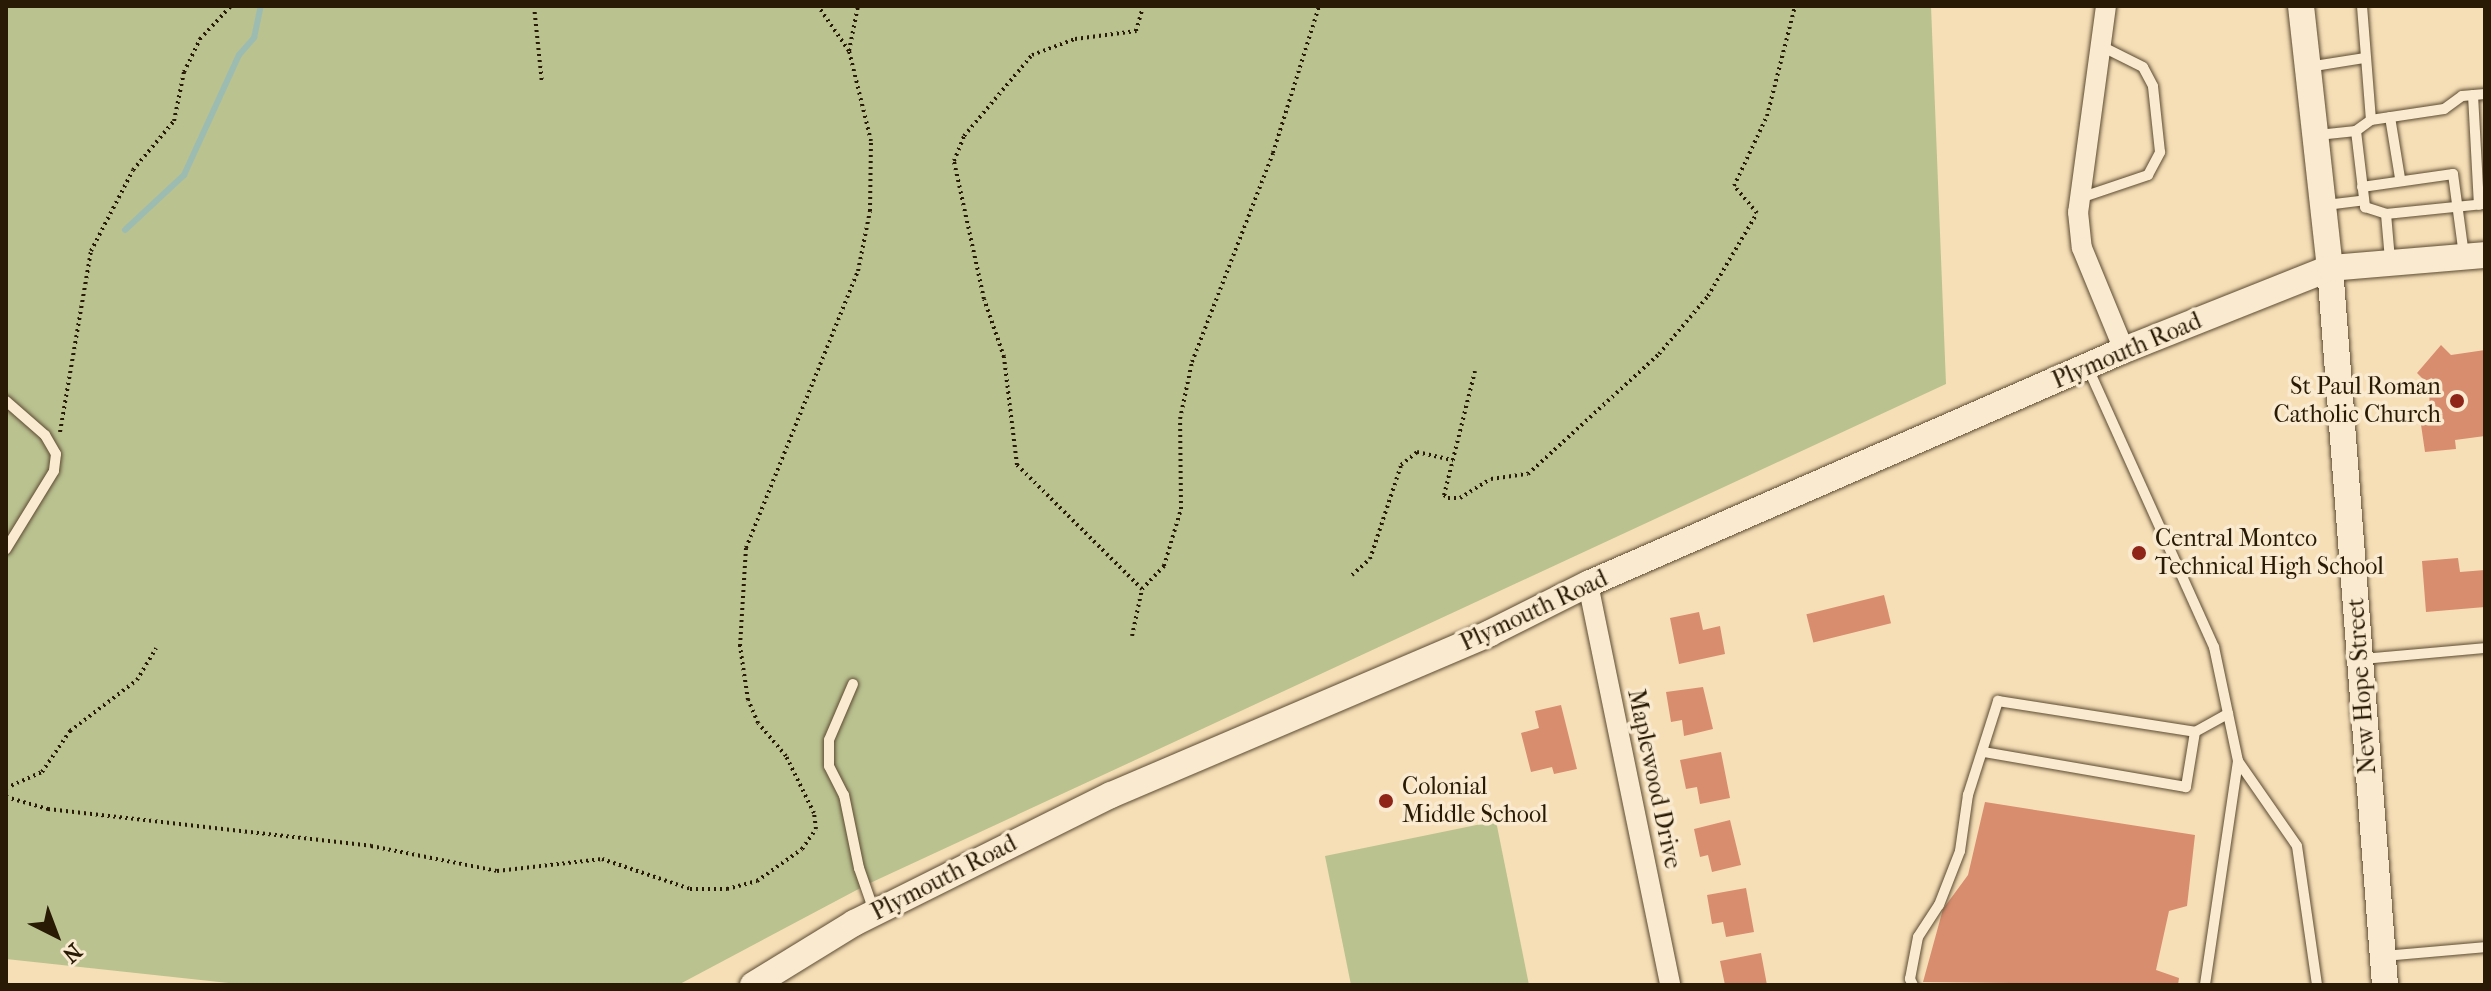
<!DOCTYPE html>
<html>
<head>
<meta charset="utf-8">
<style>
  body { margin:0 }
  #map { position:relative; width:2491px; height:991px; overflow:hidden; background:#f6dfb7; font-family:"IM FELL French Canon",serif }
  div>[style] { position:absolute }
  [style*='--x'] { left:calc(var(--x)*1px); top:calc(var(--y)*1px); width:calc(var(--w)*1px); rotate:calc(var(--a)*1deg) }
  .green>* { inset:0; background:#bac290 }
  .stream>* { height:6px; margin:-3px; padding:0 3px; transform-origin:3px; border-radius:3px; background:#9dbcb1 }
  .building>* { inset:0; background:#d88d6e; transform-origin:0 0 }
  .path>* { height:4px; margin-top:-2px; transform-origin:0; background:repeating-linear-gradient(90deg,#291a05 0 2px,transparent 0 6px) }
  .roads { filter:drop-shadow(0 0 2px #5c4b32) drop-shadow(0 0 2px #5c4b32) }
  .service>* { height:10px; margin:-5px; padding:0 5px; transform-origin:5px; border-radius:5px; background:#f9ead0 }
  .minor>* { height:20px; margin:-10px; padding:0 10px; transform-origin:10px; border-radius:10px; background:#f9ead0 }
  .tertiary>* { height:26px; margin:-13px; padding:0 13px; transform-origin:13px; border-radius:13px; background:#f9ead0 }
  .dots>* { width:22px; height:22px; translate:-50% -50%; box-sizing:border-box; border:4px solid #f9ead0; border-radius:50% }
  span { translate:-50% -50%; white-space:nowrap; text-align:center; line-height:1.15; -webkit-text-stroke:7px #f9ead0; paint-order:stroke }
  .street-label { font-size:24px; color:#291a05 }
  .poi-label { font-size:24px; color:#291a05 }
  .right { translate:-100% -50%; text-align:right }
  .left { translate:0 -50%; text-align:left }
  .frame { position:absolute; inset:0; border:8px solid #291a05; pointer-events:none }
  .north { position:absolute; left:16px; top:895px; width:80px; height:80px; -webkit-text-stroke:6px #f9ead0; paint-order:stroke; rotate:138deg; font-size:22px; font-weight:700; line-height:32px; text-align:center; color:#291a05 }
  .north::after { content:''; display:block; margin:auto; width:28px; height:36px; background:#291a05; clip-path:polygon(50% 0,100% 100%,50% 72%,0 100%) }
</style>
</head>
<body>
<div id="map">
  <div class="green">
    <i style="clip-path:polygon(6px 6px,1931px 6px,1946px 384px,868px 884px,678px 985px,247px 985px,6px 959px)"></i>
    <i style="clip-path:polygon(1496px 821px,1529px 985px,1351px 985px,1325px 856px)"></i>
  </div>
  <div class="stream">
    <i style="--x:125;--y:230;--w:81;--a:-43"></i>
    <i style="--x:184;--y:175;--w:132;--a:-65.4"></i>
    <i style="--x:239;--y:55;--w:23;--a:-49"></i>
    <i style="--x:254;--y:38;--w:33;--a:-78"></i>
  </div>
  <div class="building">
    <i style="clip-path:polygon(2441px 345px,2451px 355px,2485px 350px,2485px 436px,2455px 440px,2456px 449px,2425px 452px,2420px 418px,2430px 417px,2429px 385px,2417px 373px)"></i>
    <i style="clip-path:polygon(2458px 558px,2460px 572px,2485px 570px,2485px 607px,2426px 612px,2422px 561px)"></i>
    <i style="left:1884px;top:595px;width:29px;height:80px;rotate:76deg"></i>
    <i style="clip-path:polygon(1699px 612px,1703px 630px,1720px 626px,1725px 654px,1679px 664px,1670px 618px)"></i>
    <i style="clip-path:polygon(1703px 687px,1713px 729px,1684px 736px,1682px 720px,1671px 722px,1666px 692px)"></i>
    <i style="clip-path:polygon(1561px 705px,1577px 769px,1554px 774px,1552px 767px,1531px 772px,1521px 733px,1539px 728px,1535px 711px)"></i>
    <i style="clip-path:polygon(1721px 752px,1730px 798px,1700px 804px,1697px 787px,1686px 789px,1680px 760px)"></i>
    <i style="clip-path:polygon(1985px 802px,2195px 835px,2187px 906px,2169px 911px,2156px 970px,2179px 978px,2178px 985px,1923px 982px,1943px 909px,1968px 875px)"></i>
    <i style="clip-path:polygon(1730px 820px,1741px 865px,1712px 872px,1708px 855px,1700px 857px,1694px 829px)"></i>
    <i style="clip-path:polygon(1746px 888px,1754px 932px,1726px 937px,1723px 922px,1712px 924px,1707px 895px)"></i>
    <i style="clip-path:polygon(1761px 953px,1767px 985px,1725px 985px,1720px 961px)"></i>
  </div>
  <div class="path">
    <i style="--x:534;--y:6;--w:77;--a:84.1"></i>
    <i style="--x:849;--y:51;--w:46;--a:-78.7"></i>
    <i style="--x:1475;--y:371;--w:128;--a:104"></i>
    <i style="--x:1444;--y:495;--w:5;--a:37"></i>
    <i style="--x:1448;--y:498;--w:12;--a:0"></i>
    <i style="--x:1460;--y:498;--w:36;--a:-32"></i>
    <i style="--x:1491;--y:479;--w:37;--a:-8"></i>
    <i style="--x:1528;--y:474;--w:178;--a:-42.5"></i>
    <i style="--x:1659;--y:354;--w:76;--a:-49.8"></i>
    <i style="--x:1708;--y:296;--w:96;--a:-59.4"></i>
    <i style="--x:1757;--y:213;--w:35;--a:-130"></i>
    <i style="--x:1734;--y:186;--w:77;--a:-64.8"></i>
    <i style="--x:1767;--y:116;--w:114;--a:-75.7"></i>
    <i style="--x:60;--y:432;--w:184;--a:-80.3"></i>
    <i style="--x:91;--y:251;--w:91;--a:-62.6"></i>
    <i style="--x:133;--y:170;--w:64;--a:-50.1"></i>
    <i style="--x:174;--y:121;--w:50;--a:-78.5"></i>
    <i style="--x:184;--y:72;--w:37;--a:-64"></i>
    <i style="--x:200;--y:39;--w:45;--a:-46.8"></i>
    <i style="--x:1352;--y:575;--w:24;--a:-42"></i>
    <i style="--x:1370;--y:559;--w:99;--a:-71.7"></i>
    <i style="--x:1401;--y:465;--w:21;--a:-39"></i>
    <i style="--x:1417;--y:452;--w:37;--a:13"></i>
    <i style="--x:1142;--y:589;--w:176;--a:-135.2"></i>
    <i style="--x:1017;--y:465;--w:109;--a:-96.9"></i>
    <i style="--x:1004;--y:357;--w:61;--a:-109"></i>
    <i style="--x:984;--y:299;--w:141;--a:-102.3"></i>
    <i style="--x:954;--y:161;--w:27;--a:-68"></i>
    <i style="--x:964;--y:136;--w:106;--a:-50"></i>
    <i style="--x:1032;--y:55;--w:46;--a:-20.4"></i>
    <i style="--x:1075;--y:39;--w:62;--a:-7.5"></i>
    <i style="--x:1136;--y:31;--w:26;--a:-74"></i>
    <i style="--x:1132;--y:636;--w:48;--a:-78"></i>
    <i style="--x:1142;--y:589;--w:32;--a:-46"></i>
    <i style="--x:1164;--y:566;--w:59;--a:-73.4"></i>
    <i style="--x:1181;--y:509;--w:90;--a:-90.6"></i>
    <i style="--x:1180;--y:419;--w:58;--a:-78.1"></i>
    <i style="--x:1192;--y:362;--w:224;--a:-68.8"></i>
    <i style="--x:1273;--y:153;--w:154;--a:-72.6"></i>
    <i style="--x:6;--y:788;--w:39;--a:-24"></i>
    <i style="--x:42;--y:772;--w:50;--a:-55.7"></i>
    <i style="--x:70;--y:731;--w:84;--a:-37.3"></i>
    <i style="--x:137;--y:680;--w:37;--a:-59"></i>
    <i style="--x:6;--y:797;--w:44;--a:15.9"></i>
    <i style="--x:48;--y:809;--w:325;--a:6.5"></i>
    <i style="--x:371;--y:846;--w:128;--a:11.2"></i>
    <i style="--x:497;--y:871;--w:106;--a:-6.5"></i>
    <i style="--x:602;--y:859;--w:93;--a:18.8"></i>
    <i style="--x:690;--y:889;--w:37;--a:0"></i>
    <i style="--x:727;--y:889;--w:31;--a:-15"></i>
    <i style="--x:757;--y:881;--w:55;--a:-35.4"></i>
    <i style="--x:802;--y:849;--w:24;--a:-55"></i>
    <i style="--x:816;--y:829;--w:16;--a:-97"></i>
    <i style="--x:814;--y:813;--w:64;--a:-116.2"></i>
    <i style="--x:786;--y:756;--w:43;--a:-130.3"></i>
    <i style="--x:758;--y:723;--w:25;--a:-113"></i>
    <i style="--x:748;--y:700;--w:55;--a:-98.4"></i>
    <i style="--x:740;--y:646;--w:98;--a:-86.5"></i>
    <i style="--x:746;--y:548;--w:299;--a:-68"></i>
    <i style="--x:858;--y:271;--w:61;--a:-78.7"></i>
    <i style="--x:870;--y:211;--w:70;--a:-89.2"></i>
    <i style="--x:871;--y:141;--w:93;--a:-103.7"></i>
    <i style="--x:849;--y:51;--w:55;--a:-124.6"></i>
  </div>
  <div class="roads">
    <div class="service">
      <i style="--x:2362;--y:6;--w:114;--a:85.5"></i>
      <i style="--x:2308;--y:67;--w:58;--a:-9"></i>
      <i style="--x:2485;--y:94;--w:23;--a:175"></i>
      <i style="--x:2462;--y:96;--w:22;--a:144"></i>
      <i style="--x:2444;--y:109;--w:74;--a:171.4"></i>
      <i style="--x:2371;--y:120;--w:19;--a:144"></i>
      <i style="--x:2356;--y:131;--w:77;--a:83.2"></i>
      <i style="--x:2365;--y:207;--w:22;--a:18"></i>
      <i style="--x:2386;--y:214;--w:100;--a:-5.8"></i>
      <i style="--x:2473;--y:95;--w:110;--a:86.9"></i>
      <i style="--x:2390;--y:117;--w:62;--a:80.7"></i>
      <i style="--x:2318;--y:135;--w:38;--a:-6"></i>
      <i style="--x:2362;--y:187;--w:92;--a:-8.1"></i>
      <i style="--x:2453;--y:174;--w:82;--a:82.3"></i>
      <i style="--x:2080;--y:198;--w:72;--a:-18.7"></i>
      <i style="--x:2148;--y:175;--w:26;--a:-62"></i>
      <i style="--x:2160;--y:152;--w:66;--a:-96.1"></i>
      <i style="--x:2153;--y:86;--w:21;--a:-118"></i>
      <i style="--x:2143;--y:67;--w:47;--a:-153.4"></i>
      <i style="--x:2326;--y:205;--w:38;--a:-7"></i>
      <i style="--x:2386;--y:214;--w:46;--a:85"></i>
      <i style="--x:2088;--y:368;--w:306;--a:65.7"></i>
      <i style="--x:2214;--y:647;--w:116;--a:78.1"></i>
      <i style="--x:2238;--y:761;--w:226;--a:98.4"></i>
      <i style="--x:6;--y:401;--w:52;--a:41.1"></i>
      <i style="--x:45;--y:435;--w:22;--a:60"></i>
      <i style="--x:56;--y:454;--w:17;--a:97"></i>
      <i style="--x:54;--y:471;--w:92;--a:121.6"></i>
      <i style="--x:2362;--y:659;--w:123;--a:-5.1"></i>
      <i style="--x:853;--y:684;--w:61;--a:113.2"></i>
      <i style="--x:829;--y:740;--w:26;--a:90"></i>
      <i style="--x:829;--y:766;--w:33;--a:63"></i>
      <i style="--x:844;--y:795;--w:75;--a:78.4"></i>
      <i style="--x:859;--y:868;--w:46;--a:70.8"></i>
      <i style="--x:2195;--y:732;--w:38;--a:-29"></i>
      <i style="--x:2238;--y:761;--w:103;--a:55.2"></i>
      <i style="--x:2297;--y:846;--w:140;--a:81.8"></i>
      <i style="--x:2383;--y:956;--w:102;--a:-5"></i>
      <i style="--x:1913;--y:985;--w:7;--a:-117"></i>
      <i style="--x:1910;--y:979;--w:43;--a:-79.2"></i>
      <i style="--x:1918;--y:937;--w:38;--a:-57"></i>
      <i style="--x:1939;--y:905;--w:58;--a:-68.7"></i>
      <i style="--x:1960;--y:851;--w:57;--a:-81.9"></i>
      <i style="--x:1968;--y:795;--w:99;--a:-72.3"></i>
      <i style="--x:1998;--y:701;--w:199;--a:8.9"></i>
      <i style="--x:2195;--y:732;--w:56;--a:99.3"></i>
      <i style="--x:2186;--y:787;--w:206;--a:-170.2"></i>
    </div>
    <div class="minor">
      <i style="--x:2106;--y:6;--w:208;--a:97.7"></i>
      <i style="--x:2078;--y:212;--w:36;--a:84"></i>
      <i style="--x:2082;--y:248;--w:110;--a:67.6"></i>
      <i style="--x:1588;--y:584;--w:409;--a:78.4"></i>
    </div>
    <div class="tertiary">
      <i style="--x:2301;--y:6;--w:264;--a:83.7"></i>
      <i style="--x:2330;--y:268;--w:719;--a:85.61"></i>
      <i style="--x:753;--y:985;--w:119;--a:-31.5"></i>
      <i style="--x:854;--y:923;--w:287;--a:-26.5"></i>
      <i style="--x:1111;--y:795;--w:412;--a:-23.1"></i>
      <i style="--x:1490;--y:633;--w:110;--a:-26.6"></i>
      <i style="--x:1588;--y:584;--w:585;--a:-23.58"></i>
      <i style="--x:2124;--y:350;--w:222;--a:-21.7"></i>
      <i style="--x:2330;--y:268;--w:156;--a:-4.8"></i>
    </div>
  </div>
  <div class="dots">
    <i style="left:2457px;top:401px;background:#8f2418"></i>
    <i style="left:2139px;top:553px;background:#8f2418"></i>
    <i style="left:1386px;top:801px;background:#8f2418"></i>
  </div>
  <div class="street-label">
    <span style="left:2127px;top:351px;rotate:-23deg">Plymouth Road</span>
    <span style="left:1534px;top:611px;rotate:-25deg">Plymouth Road</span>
    <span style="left:2362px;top:686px;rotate:-94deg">New Hope Street</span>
    <span style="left:1654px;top:779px;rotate:78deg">Maplewood Drive</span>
    <span style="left:944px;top:878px;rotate:-27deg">Plymouth Road</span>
  </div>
  <div class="poi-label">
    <span class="right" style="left:2441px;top:401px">St Paul Roman<br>Catholic Church</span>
    <span class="left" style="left:2155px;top:553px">Central Montco<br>Technical High School</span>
    <span class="left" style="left:1402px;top:801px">Colonial<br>Middle School</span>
  </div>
  <div class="frame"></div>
  <div class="north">N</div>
</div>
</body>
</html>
